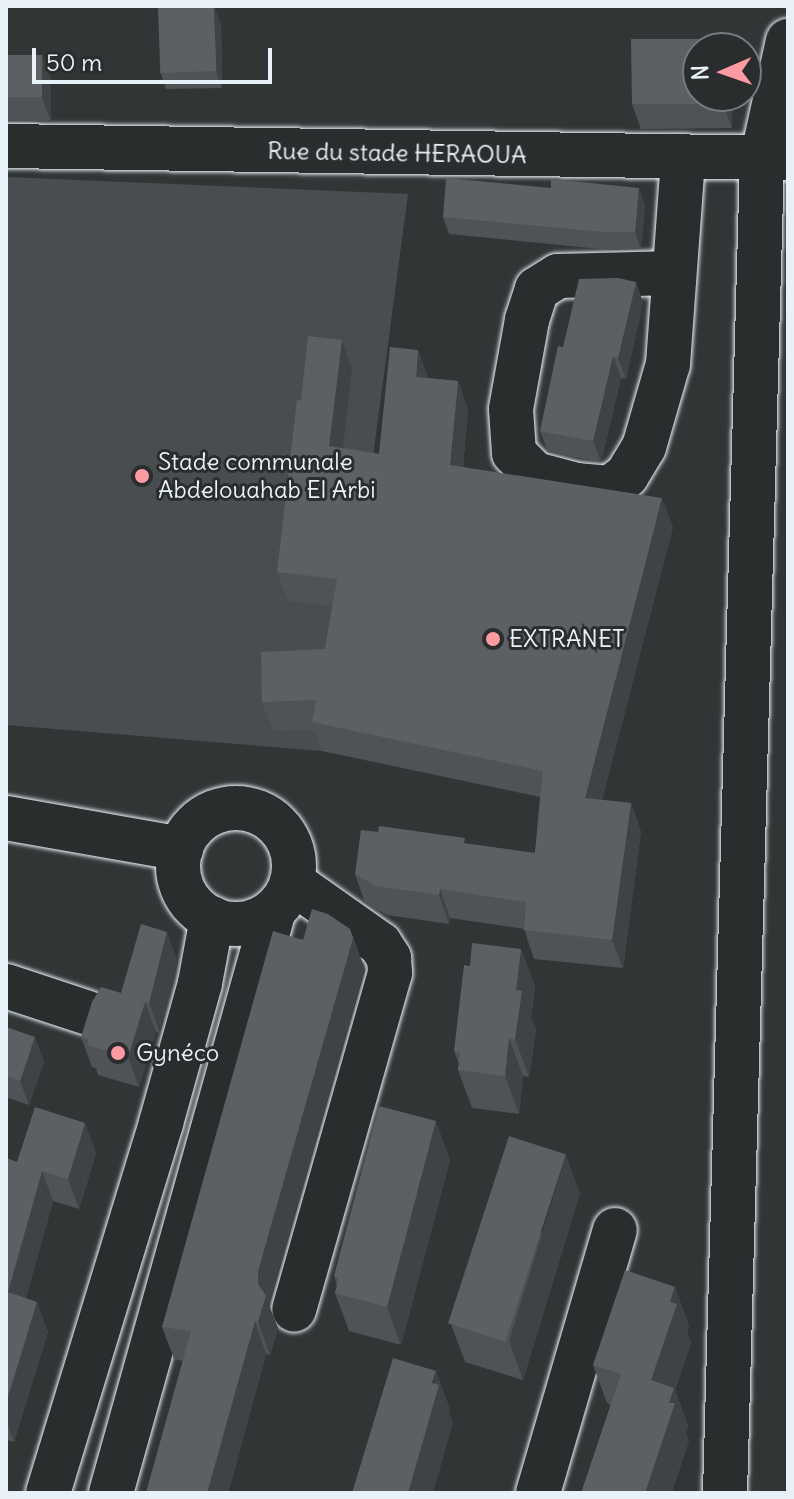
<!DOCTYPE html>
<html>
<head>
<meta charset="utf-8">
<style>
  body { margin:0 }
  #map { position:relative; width:794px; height:1499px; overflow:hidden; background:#323536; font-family:Delius,sans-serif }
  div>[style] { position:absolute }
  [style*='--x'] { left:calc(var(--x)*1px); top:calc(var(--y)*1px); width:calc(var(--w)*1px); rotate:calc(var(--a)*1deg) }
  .green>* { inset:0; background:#494d4f }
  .roads { filter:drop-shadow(0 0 2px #e8f1f8) drop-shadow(0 0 2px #e8f1f8) }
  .minor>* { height:44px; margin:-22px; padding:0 22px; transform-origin:22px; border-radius:22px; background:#2a2d2e }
  .minor>.ring { margin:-22px; padding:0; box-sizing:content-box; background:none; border:44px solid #2a2d2e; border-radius:50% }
  .wall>* { inset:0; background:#4f5355 }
  .shaded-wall>* { inset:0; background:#404345 }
  .building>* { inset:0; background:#5c6063; transform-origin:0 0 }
  .dots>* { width:22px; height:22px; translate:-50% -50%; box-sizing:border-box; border:4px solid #2a2d2e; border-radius:50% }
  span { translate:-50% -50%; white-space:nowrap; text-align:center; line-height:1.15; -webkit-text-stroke:6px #2a2d2e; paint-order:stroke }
  .street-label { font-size:24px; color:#e8f1f8 }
  .poi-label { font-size:24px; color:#e8f1f8 }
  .left { translate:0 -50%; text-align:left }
  .frame { position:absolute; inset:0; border:8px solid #e8f1f8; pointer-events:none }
  .north { position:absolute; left:682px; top:32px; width:80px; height:80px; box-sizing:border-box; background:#2a2d2e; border:2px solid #767b7f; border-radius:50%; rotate:268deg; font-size:22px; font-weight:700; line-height:32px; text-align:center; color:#e8f1f8 }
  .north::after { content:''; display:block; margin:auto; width:28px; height:36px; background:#ff9aa2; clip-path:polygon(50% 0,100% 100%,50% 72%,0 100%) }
  .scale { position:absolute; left:32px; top:48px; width:240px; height:36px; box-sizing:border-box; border:4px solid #e8f1f8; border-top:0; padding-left:10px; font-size:24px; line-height:28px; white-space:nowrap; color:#e8f1f8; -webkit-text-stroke:6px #2a2d2e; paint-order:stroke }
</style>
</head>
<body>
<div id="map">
  <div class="green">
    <i style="clip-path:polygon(6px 177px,408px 194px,370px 479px,322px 751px,6px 725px)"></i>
  </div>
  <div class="roads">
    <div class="minor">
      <i style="--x:6;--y:146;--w:782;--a:0.88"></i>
      <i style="--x:674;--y:273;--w:116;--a:178.5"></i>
      <i style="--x:558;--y:276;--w:25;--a:148"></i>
      <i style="--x:537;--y:289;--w:33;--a:108"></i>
      <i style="--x:527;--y:320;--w:90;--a:100.2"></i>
      <i style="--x:511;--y:409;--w:44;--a:86.1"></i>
      <i style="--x:514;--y:453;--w:30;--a:45"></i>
      <i style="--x:535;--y:474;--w:42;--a:15"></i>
      <i style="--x:576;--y:485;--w:34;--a:5"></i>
      <i style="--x:610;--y:488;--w:21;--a:-37"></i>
      <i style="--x:627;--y:475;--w:33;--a:-59"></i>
      <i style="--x:644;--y:447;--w:86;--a:-73.9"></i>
      <i style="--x:668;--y:364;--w:207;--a:-85.8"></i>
      <i class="ring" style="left:178px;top:808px;width:72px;height:72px"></i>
      <i style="--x:6;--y:818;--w:178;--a:10"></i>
      <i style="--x:292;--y:882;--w:108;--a:35.2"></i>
      <i style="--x:380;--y:944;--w:17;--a:57"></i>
      <i style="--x:389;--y:958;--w:15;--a:86"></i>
      <i style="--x:390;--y:973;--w:350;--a:105.9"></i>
      <i style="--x:6;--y:986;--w:86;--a:18.2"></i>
      <i style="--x:48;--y:1493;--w:387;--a:-73"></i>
      <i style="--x:161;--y:1123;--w:145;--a:-74.4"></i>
      <i style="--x:200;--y:983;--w:66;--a:-79.5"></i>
      <i style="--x:111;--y:1493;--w:605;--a:-74.38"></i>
      <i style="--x:538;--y:1493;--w:274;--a:-73.7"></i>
      <i style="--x:725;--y:1493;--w:1335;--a:-88.41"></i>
      <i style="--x:762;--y:159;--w:121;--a:-77.6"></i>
    </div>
  </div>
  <div class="wall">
    <i style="clip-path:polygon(221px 24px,222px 88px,166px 89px,160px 71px)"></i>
    <i style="clip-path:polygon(6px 55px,42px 55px,51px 80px,51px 122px,6px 121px)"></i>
    <i style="clip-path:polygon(698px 96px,732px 96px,732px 128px,641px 129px,632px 104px)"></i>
    <i style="clip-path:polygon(645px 205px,641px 249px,611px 250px,449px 234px,443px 217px)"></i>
    <i style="clip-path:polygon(636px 282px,643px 303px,626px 379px,621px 378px,601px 462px,548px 452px,540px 431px,563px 347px)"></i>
    <i style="clip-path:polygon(418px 350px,428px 378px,458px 381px,468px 410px,463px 467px,673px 527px,602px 800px,631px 803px,641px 832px,623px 968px,534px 959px,524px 929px,450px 918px,449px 924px,387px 915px,365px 903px,355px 874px,467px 844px,535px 853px,540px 797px,322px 751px,314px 730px,273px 731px,262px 702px,325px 649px,332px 606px,288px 601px,277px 572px,301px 401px,352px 369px,343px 448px,379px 454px)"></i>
    <i style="clip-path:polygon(350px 929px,365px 970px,270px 1303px,270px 1308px,278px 1328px,270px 1355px,266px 1354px,228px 1493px,146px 1493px,183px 1361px,174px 1359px,162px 1327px,303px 940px)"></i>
    <i style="clip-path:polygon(521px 949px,535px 987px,531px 1018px,536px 1029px,529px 1077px,523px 1076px,519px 1114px,472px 1108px,458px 1070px,459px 1064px,454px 1051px,470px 966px)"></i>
    <i style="clip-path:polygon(178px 962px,160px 1033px,156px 1032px,139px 1087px,98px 1075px,96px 1068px,92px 1067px,81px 1037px,121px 993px)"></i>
    <i style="clip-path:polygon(6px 1027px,44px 1061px,29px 1105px,6px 1097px)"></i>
    <i style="clip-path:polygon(85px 1123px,96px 1153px,79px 1209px,53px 1201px,26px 1298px,48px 1332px,14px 1442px,6px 1440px,6px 1158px,17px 1162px)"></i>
    <i style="clip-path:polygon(450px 1160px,401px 1345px,349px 1331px,335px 1293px,337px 1286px,334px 1276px)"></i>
    <i style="clip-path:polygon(580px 1193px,523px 1380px,465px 1362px,451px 1324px)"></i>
    <i style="clip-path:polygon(689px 1325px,687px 1332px,691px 1343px,675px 1390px,688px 1426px,686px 1433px,689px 1441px,607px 1403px,593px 1365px)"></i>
  </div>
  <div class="shaded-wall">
    <i style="clip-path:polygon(214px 6px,221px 24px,222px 88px,216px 71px)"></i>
    <i style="clip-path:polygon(42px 55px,51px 80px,51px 122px,42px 97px)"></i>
    <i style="clip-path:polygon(723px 96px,732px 96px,732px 128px,723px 104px)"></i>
    <i style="clip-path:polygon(639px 188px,645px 205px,641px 249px,635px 232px)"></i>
    <i style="clip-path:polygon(636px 282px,643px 303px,626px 379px,618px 358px)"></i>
    <i style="clip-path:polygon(342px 340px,352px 369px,340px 475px,329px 446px)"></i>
    <i style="clip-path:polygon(418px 350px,429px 379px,416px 377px)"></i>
    <i style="clip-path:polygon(613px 356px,621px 378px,601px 462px,593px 441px)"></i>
    <i style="clip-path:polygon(458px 381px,468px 410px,460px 494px,450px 465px)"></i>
    <i style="clip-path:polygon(662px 498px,673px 527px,595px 827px,585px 798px)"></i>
    <i style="clip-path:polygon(631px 803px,641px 832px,623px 968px,612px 940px)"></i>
    <i style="clip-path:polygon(440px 889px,450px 918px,449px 924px,439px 895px)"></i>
    <i style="clip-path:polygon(167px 932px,178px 962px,160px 1033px,149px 1003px)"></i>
    <i style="clip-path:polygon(353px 938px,365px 970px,270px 1303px,270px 1308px,278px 1328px,270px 1355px,258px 1322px,258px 1271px)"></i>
    <i style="clip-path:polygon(521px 949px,535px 987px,531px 1018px,536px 1029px,529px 1077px,515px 1039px,516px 990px)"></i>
    <i style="clip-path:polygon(145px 1002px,156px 1032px,139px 1087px,128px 1057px)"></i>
    <i style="clip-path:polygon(35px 1037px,44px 1061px,29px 1105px,20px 1081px)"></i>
    <i style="clip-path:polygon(509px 1038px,523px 1076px,519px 1114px,505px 1076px)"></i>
    <i style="clip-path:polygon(436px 1121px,450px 1160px,401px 1345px,387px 1307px)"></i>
    <i style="clip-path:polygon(85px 1123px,96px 1153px,79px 1209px,68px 1179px)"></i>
    <i style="clip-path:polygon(566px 1155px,580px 1193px,523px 1380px,509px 1341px)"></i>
    <i style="clip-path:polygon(42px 1171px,53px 1201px,19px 1323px,8px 1292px)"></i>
    <i style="clip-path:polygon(675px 1287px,689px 1325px,687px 1332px,691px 1343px,675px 1390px,688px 1426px,686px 1433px,689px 1441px,672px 1493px,645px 1493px,651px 1380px,670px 1302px)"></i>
    <i style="clip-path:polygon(37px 1302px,48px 1332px,14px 1442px,6px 1420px,6px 1403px)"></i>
    <i style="clip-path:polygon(255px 1321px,266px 1354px,228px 1493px,207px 1493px)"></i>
    <i style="clip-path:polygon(436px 1371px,450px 1409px,449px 1411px,453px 1423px,433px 1493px,408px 1493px)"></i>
  </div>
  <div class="building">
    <i style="left:214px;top:6px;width:65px;height:56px;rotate:88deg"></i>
    <i style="clip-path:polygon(631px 39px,723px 39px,723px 48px,698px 48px,698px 96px,723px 96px,723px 104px,632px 104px)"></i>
    <i style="left:6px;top:55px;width:36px;height:42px"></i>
    <i style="clip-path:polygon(446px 178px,551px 188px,551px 179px,639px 188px,635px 232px,604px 232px,443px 217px)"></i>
    <i style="clip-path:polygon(618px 278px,636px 282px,618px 358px,613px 356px,593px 441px,540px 431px,558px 346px,563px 347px,579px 279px)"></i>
    <i style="clip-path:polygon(308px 336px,342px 340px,329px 446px,379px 454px,390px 347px,418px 350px,416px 377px,458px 381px,450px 465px,662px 498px,585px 798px,631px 803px,612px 940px,524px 930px,526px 902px,440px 889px,439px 895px,376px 886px,355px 874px,361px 830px,378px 832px,379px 826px,465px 838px,464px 843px,535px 853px,543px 771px,312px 722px,316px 700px,262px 702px,261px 652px,325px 649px,337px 579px,277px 572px,297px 400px,301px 401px)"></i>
    <i style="clip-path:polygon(312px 909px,328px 914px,350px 929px,353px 938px,258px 1271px,258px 1284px,266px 1296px,258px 1322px,255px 1321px,207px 1493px,146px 1493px,191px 1331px,162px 1327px,273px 931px,303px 940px)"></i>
    <i style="clip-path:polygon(141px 924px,167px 932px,149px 1003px,145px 1002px,128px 1057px,87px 1045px,89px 1039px,81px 1037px,92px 1002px,101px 987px,121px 993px)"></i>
    <i style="clip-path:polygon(472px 943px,521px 949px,516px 990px,522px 991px,515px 1039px,509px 1038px,505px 1076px,458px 1070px,460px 1052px,454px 1051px,464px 965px,470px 966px)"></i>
    <i style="clip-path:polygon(6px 1027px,35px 1037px,20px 1081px,6px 1076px)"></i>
    <i style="clip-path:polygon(379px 1106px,436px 1121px,387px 1307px,335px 1293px,339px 1278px,334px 1276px)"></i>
    <i style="clip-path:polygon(35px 1107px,85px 1123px,68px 1179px,42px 1171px,8px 1292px,37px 1302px,6px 1403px,6px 1158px,17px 1162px)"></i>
    <i style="left:509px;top:1136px;width:60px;height:197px;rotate:18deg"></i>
    <i style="clip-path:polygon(625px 1270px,675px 1287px,670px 1302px,677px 1304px,651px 1380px,674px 1388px,669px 1403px,675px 1403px,645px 1493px,581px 1493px,621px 1374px,593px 1365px)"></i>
    <i style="clip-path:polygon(393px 1358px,436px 1371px,432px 1383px,439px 1385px,408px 1493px,352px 1493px)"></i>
  </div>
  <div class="dots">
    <i style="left:142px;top:476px;background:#ff9aa2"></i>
    <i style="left:493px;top:639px;background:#ff9aa2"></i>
    <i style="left:118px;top:1053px;background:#ff9aa2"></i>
  </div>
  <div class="street-label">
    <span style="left:397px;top:153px;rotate:1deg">Rue du stade HERAOUA</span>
  </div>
  <div class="poi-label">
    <span class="left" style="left:158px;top:476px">Stade communale<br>Abdelouahab El Arbi</span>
    <span class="left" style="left:509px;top:639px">EXTRANET</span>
    <span class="left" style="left:136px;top:1053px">Gynéco</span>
  </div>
  <div class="frame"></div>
  <div class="north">N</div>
  <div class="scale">50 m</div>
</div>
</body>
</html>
